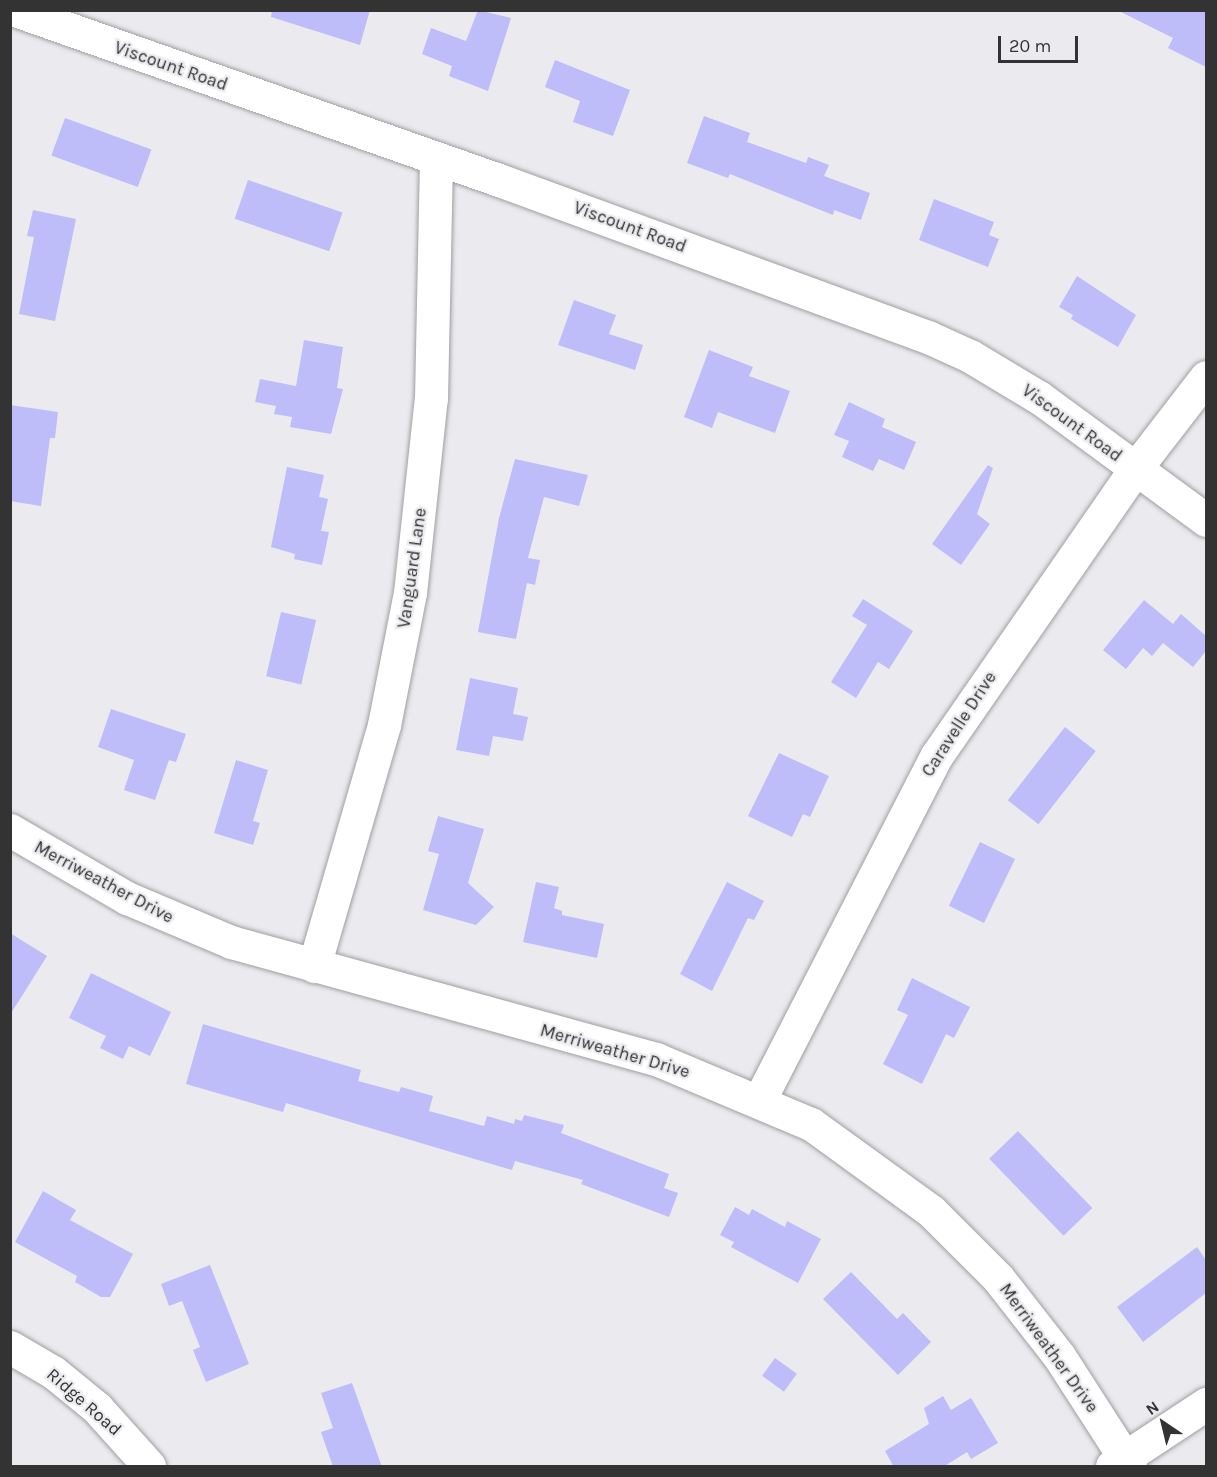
<!DOCTYPE html>
<html>
<head>
<meta charset="utf-8">
<style>
  body { margin:0 }
  #map { position:relative; width:1217px; height:1477px; overflow:hidden; background:#ebebef; font-family:Karla,sans-serif }
  div>[style] { position:absolute }
  [style*='--x'] { left:calc(var(--x)*1px); top:calc(var(--y)*1px); width:calc(var(--w)*1px); rotate:calc(var(--a)*1deg) }
  .building>* { inset:0; background:#bebcf9; transform-origin:0 0 }
  .roads { filter:drop-shadow(0 0 2px #9f9fa3) drop-shadow(0 0 2px #9f9fa3) }
  .minor>* { height:33px; margin:-16.5px; padding:0 16.5px; transform-origin:16.5px; border-radius:16.5px; background:#fff }
  span { translate:-50% -50%; white-space:nowrap; text-align:center; line-height:1.15; -webkit-text-stroke:4.5px #ebebef; paint-order:stroke }
  .street-label { font-size:18px; color:#333334 }
  .frame { position:absolute; inset:0; border:12px solid #333334; pointer-events:none }
  .north { position:absolute; left:1133px; top:1393px; width:60px; height:60px; -webkit-text-stroke:4px #ebebef; paint-order:stroke; rotate:325deg; font-size:16px; font-weight:700; line-height:24px; text-align:center; color:#333334 }
  .north::after { content:''; display:block; margin:auto; width:21px; height:27px; background:#333334; clip-path:polygon(50% 0,100% 100%,50% 72%,0 100%) }
  .scale { position:absolute; left:998px; top:36px; width:80px; height:27px; box-sizing:border-box; border:3px solid #333334; border-top:0; padding-left:8px; font-size:18px; line-height:21px; white-space:nowrap; color:#333334; -webkit-text-stroke:4px #ebebef; paint-order:stroke }
</style>
</head>
<body>
<div id="map">
  <div class="building">
    <i style="clip-path:polygon(272px 10px,370px 10px,360px 45px,271px 17px)"></i>
    <i style="clip-path:polygon(478px 10px,511px 18px,488px 91px,449px 76px,452px 66px,422px 54px,431px 28px,466px 41px)"></i>
    <i style="clip-path:polygon(1117px 10px,1206px 10px,1206px 67px,1168px 48px,1173px 38px)"></i>
    <i style="clip-path:polygon(555px 60px,630px 90px,613px 136px,573px 122px,580px 101px,545px 87px)"></i>
    <i style="clip-path:polygon(704px 116px,750px 133px,747px 142px,806px 163px,808px 157px,829px 165px,824px 176px,870px 193px,861px 220px,834px 210px,833px 215px,730px 174px,728px 178px,687px 163px)"></i>
    <i style="left:65px;top:118px;width:92px;height:40px;rotate:20deg"></i>
    <i style="left:248px;top:180px;width:100px;height:41px;rotate:19deg"></i>
    <i style="clip-path:polygon(934px 199px,994px 222px,989px 235px,999px 239px,988px 267px,919px 240px)"></i>
    <i style="clip-path:polygon(33px 210px,76px 219px,55px 321px,19px 314px,34px 237px,27px 236px)"></i>
    <i style="clip-path:polygon(1077px 276px,1136px 315px,1118px 347px,1071px 319px,1073px 315px,1059px 307px)"></i>
    <i style="clip-path:polygon(574px 300px,616px 315px,609px 334px,643px 345px,635px 370px,558px 345px)"></i>
    <i style="clip-path:polygon(304px 340px,343px 347px,337px 388px,343px 389px,331px 434px,290px 427px,292px 417px,274px 414px,276px 406px,255px 402px,260px 379px,296px 386px)"></i>
    <i style="clip-path:polygon(709px 350px,753px 367px,749px 376px,790px 391px,775px 433px,718px 412px,712px 428px,684px 417px)"></i>
    <i style="clip-path:polygon(849px 402px,885px 419px,882px 427px,916px 442px,904px 470px,879px 459px,873px 471px,842px 457px,849px 441px,834px 435px)"></i>
    <i style="clip-path:polygon(10px 405px,58px 412px,55px 438px,50px 438px,41px 506px,10px 501px)"></i>
    <i style="clip-path:polygon(515px 459px,588px 475px,579px 506px,544px 497px,528px 558px,540px 560px,535px 585px,527px 583px,516px 639px,478px 632px,499px 518px)"></i>
    <i style="clip-path:polygon(988px 465px,993px 468px,977px 514px,990px 524px,961px 565px,932px 544px)"></i>
    <i style="clip-path:polygon(287px 467px,324px 475px,319px 497px,328px 499px,321px 531px,329px 532px,322px 565px,294px 559px,295px 554px,271px 547px)"></i>
    <i style="clip-path:polygon(863px 599px,913px 631px,889px 669px,878px 662px,856px 698px,831px 682px,867px 625px,852px 616px)"></i>
    <i style="clip-path:polygon(1144px 600px,1173px 624px,1181px 614px,1206px 636px,1206px 651px,1193px 667px,1163px 643px,1152px 656px,1143px 648px,1126px 669px,1103px 650px)"></i>
    <i style="left:281px;top:612px;width:36px;height:66px;rotate:13deg"></i>
    <i style="clip-path:polygon(470px 678px,518px 688px,513px 714px,528px 717px,523px 741px,493px 736px,489px 756px,456px 750px)"></i>
    <i style="clip-path:polygon(111px 709px,186px 734px,176px 762px,169px 760px,155px 800px,124px 790px,134px 760px,98px 747px)"></i>
    <i style="left:1065px;top:727px;width:39px;height:93px;rotate:38deg"></i>
    <i style="clip-path:polygon(779px 753px,829px 776px,810px 817px,803px 814px,792px 837px,748px 816px)"></i>
    <i style="clip-path:polygon(236px 760px,268px 770px,253px 821px,260px 823px,253px 845px,214px 833px)"></i>
    <i style="clip-path:polygon(438px 816px,484px 829px,468px 883px,494px 907px,476px 925px,423px 910px,439px 854px,428px 851px)"></i>
    <i style="left:980px;top:842px;width:39px;height:71px;rotate:26deg"></i>
    <i style="clip-path:polygon(536px 882px,559px 887px,554px 908px,562px 911px,562px 915px,604px 924px,597px 958px,523px 942px)"></i>
    <i style="clip-path:polygon(727px 882px,764px 901px,754px 920px,748px 918px,712px 991px,680px 974px)"></i>
    <i style="clip-path:polygon(10px 933px,47px 956px,10px 1015px)"></i>
    <i style="clip-path:polygon(91px 973px,171px 1012px,150px 1056px,129px 1046px,123px 1059px,100px 1048px,106px 1036px,69px 1018px)"></i>
    <i style="clip-path:polygon(912px 978px,970px 1007px,954px 1038px,946px 1034px,922px 1084px,883px 1064px,908px 1015px,897px 1010px)"></i>
    <i style="clip-path:polygon(203px 1024px,361px 1070px,358px 1081px,399px 1092px,401px 1087px,433px 1096px,429px 1111px,484px 1126px,487px 1116px,514px 1124px,515px 1119px,522px 1121px,524px 1115px,564px 1125px,561px 1133px,669px 1174px,664px 1188px,678px 1193px,669px 1217px,581px 1184px,583px 1180px,515px 1161px,512px 1170px,286px 1103px,283px 1112px,186px 1084px)"></i>
    <i style="left:1018px;top:1131px;width:107px;height:40px;rotate:46deg"></i>
    <i style="clip-path:polygon(43px 1191px,76px 1210px,70px 1220px,133px 1254px,110px 1297px,101px 1297px,75px 1282px,77px 1276px,15px 1242px)"></i>
    <i style="clip-path:polygon(735px 1207px,749px 1215px,752px 1209px,785px 1227px,787px 1221px,821px 1239px,798px 1283px,731px 1247px,734px 1242px,720px 1235px)"></i>
    <i style="clip-path:polygon(1197px 1247px,1206px 1260px,1206px 1293px,1143px 1342px,1117px 1307px)"></i>
    <i style="clip-path:polygon(210px 1265px,249px 1364px,206px 1382px,193px 1350px,200px 1347px,182px 1301px,169px 1306px,161px 1284px)"></i>
    <i style="clip-path:polygon(851px 1272px,897px 1319px,903px 1313px,931px 1342px,898px 1375px,823px 1299px)"></i>
    <i style="left:775px;top:1358px;width:27px;height:22px;rotate:36deg"></i>
    <i style="clip-path:polygon(352px 1383px,382px 1467px,333px 1467px,321px 1432px,333px 1428px,321px 1393px)"></i>
    <i style="clip-path:polygon(943px 1396px,951px 1410px,971px 1398px,998px 1443px,971px 1459px,967px 1452px,943px 1467px,894px 1467px,885px 1451px,929px 1424px,924px 1408px)"></i>
  </div>
  <div class="roads">
    <div class="minor">
      <i style="--x:15;--y:10;--w:510;--a:19.36"></i>
      <i style="--x:496;--y:179;--w:460;--a:20.1"></i>
      <i style="--x:928;--y:337;--w:46;--a:24.3"></i>
      <i style="--x:970;--y:356;--w:82;--a:31"></i>
      <i style="--x:1040;--y:398;--w:206;--a:36.3"></i>
      <i style="--x:10;--y:830;--w:135;--a:30.2"></i>
      <i style="--x:127;--y:898;--w:113;--a:22.9"></i>
      <i style="--x:231;--y:942;--w:441;--a:15.4"></i>
      <i style="--x:656;--y:1059;--w:168;--a:22.8"></i>
      <i style="--x:811;--y:1124;--w:148;--a:35.9"></i>
      <i style="--x:931;--y:1211;--w:95;--a:45"></i>
      <i style="--x:998;--y:1278;--w:99;--a:52"></i>
      <i style="--x:1059;--y:1356;--w:131;--a:57.2"></i>
      <i style="--x:314;--y:966;--w:251;--a:-73.8"></i>
      <i style="--x:384;--y:725;--w:135;--a:-78.9"></i>
      <i style="--x:410;--y:593;--w:196;--a:-83.9"></i>
      <i style="--x:431;--y:398;--w:240;--a:-88.8"></i>
      <i style="--x:760;--y:1099;--w:387;--a:-62.8"></i>
      <i style="--x:937;--y:755;--w:348;--a:-55.3"></i>
      <i style="--x:1135;--y:469;--w:116;--a:-52.3"></i>
      <i style="--x:10;--y:1347;--w:50;--a:30.2"></i>
      <i style="--x:53;--y:1372;--w:57;--a:39.3"></i>
      <i style="--x:97;--y:1408;--w:78;--a:48.1"></i>
      <i style="--x:1112;--y:1466;--w:113;--a:-33.4"></i>
    </div>
  </div>
  <div class="street-label">
    <span style="left:171px;top:66px;rotate:19deg">Viscount Road</span>
    <span style="left:630px;top:227px;rotate:20deg">Viscount Road</span>
    <span style="left:1072px;top:423px;rotate:36deg">Viscount Road</span>
    <span style="left:412px;top:568px;rotate:-82deg">Vanguard Lane</span>
    <span style="left:959px;top:724px;rotate:-57deg">Caravelle Drive</span>
    <span style="left:104px;top:882px;rotate:28deg">Merriweather Drive</span>
    <span style="left:615px;top:1051px;rotate:16deg">Merriweather Drive</span>
    <span style="left:1049px;top:1348px;rotate:54deg">Merriweather Drive</span>
    <span style="left:84px;top:1402px;rotate:41deg">Ridge Road</span>
  </div>
  <div class="frame"></div>
  <div class="north">N</div>
  <div class="scale">20 m</div>
</div>
</body>
</html>
